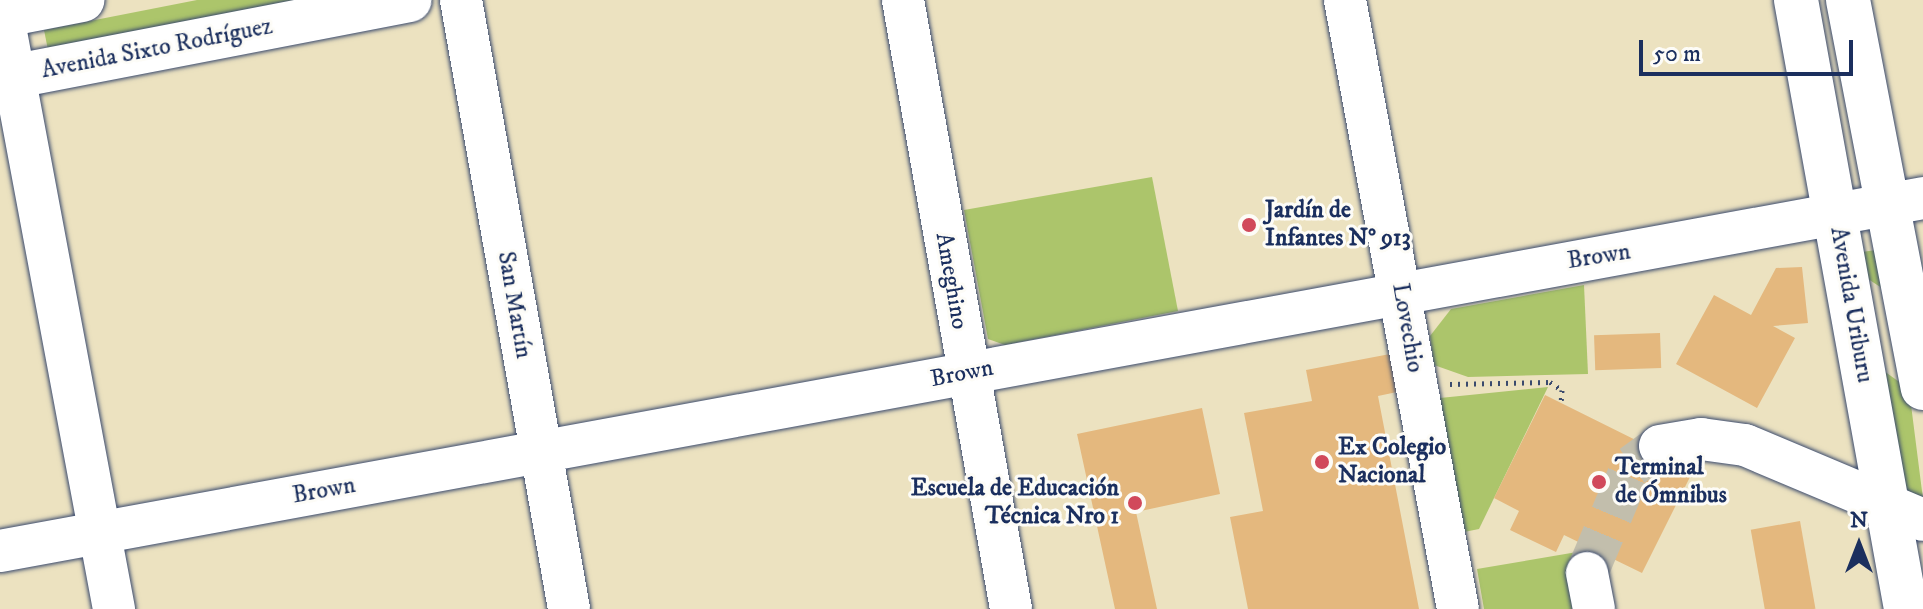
<!DOCTYPE html>
<html>
<head>
<meta charset="utf-8">
<style>
  body { margin:0 }
  #map { position:relative; width:1923px; height:609px; overflow:hidden; background:#ece2c0; font-family:"IM FELL DW Pica",serif }
  div>[style] { position:absolute }
  [style*='--x'] { left:calc(var(--x)*1px); top:calc(var(--y)*1px); width:calc(var(--w)*1px); rotate:calc(var(--a)*1deg) }
  .green>* { inset:0; background:#acc56b }
  .building>* { inset:0; background:#e4b87e; transform-origin:0 0 }
  .minor-tunnel>* { height:42px; margin-top:-21px; transform-origin:0; background:repeating-linear-gradient(90deg,#c2beac 0 42px,transparent 0 63px) }
  .path>* { height:5px; margin-top:-2.5px; transform-origin:0; background:repeating-linear-gradient(90deg,#3a4a6d 0 2px,transparent 0 8px) }
  .roads { filter:drop-shadow(0 0 2px #3a4a6d) drop-shadow(0 0 2px #3a4a6d) }
  .minor>* { height:42px; margin:-21px; padding:0 21px; transform-origin:21px; border-radius:21px; background:#fff }
  .major>* { height:44px; margin:-22px; padding:0 22px; transform-origin:22px; border-radius:22px; background:#fff }
  .dots>* { width:22px; height:22px; translate:-50% -50%; box-sizing:border-box; border:4px solid #fdfcf7; border-radius:50% }
  span { translate:-50% -50%; white-space:nowrap; text-align:center; line-height:1.15; -webkit-text-stroke:6px #fdfcf7; paint-order:stroke }
  .street-label { font-size:24px; color:#1b2f5e }
  .poi-label { font-size:24px; color:#1b2f5e; font-weight:700 }
  .left { translate:0 -50%; text-align:left }
  .right { translate:-100% -50%; text-align:right }
  .north { position:absolute; left:1819px; top:505px; width:80px; height:80px; -webkit-text-stroke:6px #fdfcf7; paint-order:stroke; rotate:0deg; font-size:22px; font-weight:700; line-height:32px; text-align:center; color:#1b2f5e }
  .north::after { content:''; display:block; margin:auto; width:28px; height:36px; background:#1b2f5e; clip-path:polygon(50% 0,100% 100%,50% 72%,0 100%) }
  .scale { position:absolute; left:1639px; top:40px; width:214px; height:36px; box-sizing:border-box; border:4px solid #1b2f5e; border-top:0; padding-left:10px; font-size:24px; line-height:28px; white-space:nowrap; color:#1b2f5e; -webkit-text-stroke:6px #fdfcf7; paint-order:stroke }
</style>
</head>
<body>
<div id="map">
  <div class="green">
    <i style="clip-path:polygon(197px 0,352px 0,50px 60px,44px 30px)"></i>
    <i style="clip-path:polygon(1152px 177px,1178px 311px,1005px 345px,988px 339px,964px 210px)"></i>
    <i style="clip-path:polygon(1883px 249px,1891px 294px,1868px 279px,1884px 371px,1909px 389px,1923px 499px,1898px 485px,1855px 253px)"></i>
    <i style="clip-path:polygon(1584px 285px,1588px 374px,1468px 377px,1434px 365px,1430px 336px,1451px 309px)"></i>
    <i style="clip-path:polygon(1548px 387px,1479px 529px,1459px 533px,1440px 398px)"></i>
    <i style="clip-path:polygon(1577px 552px,1587px 609px,1484px 609px,1477px 569px)"></i>
  </div>
  <div class="building">
    <i style="clip-path:polygon(1802px 267px,1808px 323px,1773px 326px,1795px 338px,1757px 408px,1676px 364px,1714px 295px,1751px 315px,1776px 268px)"></i>
    <i style="left:1660px;top:333px;width:35px;height:66px;rotate:88deg"></i>
    <i style="clip-path:polygon(1390px 354px,1397px 392px,1378px 396px,1419px 609px,1248px 609px,1230px 517px,1263px 511px,1244px 413px,1312px 401px,1306px 370px)"></i>
    <i style="clip-path:polygon(1545px 395px,1694px 469px,1642px 573px,1564px 535px,1556px 552px,1510px 530px,1519px 511px,1494px 498px)"></i>
    <i style="clip-path:polygon(1202px 408px,1220px 494px,1136px 512px,1157px 609px,1115px 609px,1077px 434px)"></i>
    <i style="left:1800px;top:521px;width:89px;height:50px;rotate:80deg"></i>
  </div>
  <div class="minor-tunnel">
    <i style="--x:1587;--y:573;--w:116;--a:-67.2"></i>
    <i style="--x:1632;--y:466;--w:34;--a:-36"></i>
  </div>
  <div class="path">
    <i style="--x:1450;--y:384;--w:100;--a:-1.1"></i>
    <i style="--x:1550;--y:382;--w:14;--a:34"></i>
    <i style="--x:1562;--y:390;--w:13;--a:94"></i>
  </div>
  <div class="roads">
    <div class="minor">
      <i style="--x:0;--y:0;--w:620;--a:79.4"></i>
      <i style="--x:461;--y:0;--w:619;--a:79.94"></i>
      <i style="--x:903;--y:0;--w:619;--a:79.94"></i>
      <i style="--x:1345;--y:0;--w:619;--a:79.49"></i>
      <i style="--x:1660;--y:446;--w:42;--a:-9.7"></i>
      <i style="--x:1701;--y:439;--w:44;--a:7.8"></i>
      <i style="--x:1745;--y:445;--w:193;--a:22.8"></i>
      <i style="--x:0;--y:551;--w:1955;--a:-10.4"></i>
      <i style="--x:1587;--y:573;--w:37;--a:79"></i>
    </div>
    <div class="major">
      <i style="--x:1796;--y:0;--w:619;--a:79.76"></i>
      <i style="--x:1848;--y:0;--w:395;--a:79.1"></i>
      <i style="--x:0;--y:16;--w:84;--a:-11"></i>
      <i style="--x:0;--y:79;--w:417;--a:-10.9"></i>
    </div>
  </div>
  <div class="dots">
    <i style="left:1249px;top:225px;background:#d1495b"></i>
    <i style="left:1322px;top:462px;background:#d1495b"></i>
    <i style="left:1599px;top:482px;background:#d1495b"></i>
    <i style="left:1135px;top:503px;background:#d1495b"></i>
  </div>
  <div class="street-label">
    <span style="left:157px;top:49px;rotate:-11deg">Avenida Sixto Rodríguez</span>
    <span style="left:1599px;top:257px;rotate:-9deg">Brown</span>
    <span style="left:951px;top:281px;rotate:80deg">Ameghino</span>
    <span style="left:514px;top:305px;rotate:80deg">San Martín</span>
    <span style="left:1851px;top:305px;rotate:80deg">Avenida Uriburu</span>
    <span style="left:1407px;top:328px;rotate:80deg">Lovechio</span>
    <span style="left:962px;top:374px;rotate:-11deg">Brown</span>
    <span style="left:324px;top:491px;rotate:-10deg">Brown</span>
  </div>
  <div class="poi-label">
    <span class="left" style="left:1265px;top:225px">Jardín de<br>Infantes N° 913</span>
    <span class="left" style="left:1338px;top:462px">Ex Colegio<br>Nacional</span>
    <span class="left" style="left:1615px;top:482px">Terminal<br>de Ómnibus</span>
    <span class="right" style="left:1119px;top:503px">Escuela de Educación<br>Técnica Nro 1</span>
  </div>
  <div class="north">N</div>
  <div class="scale">50 m</div>
</div>
</body>
</html>
